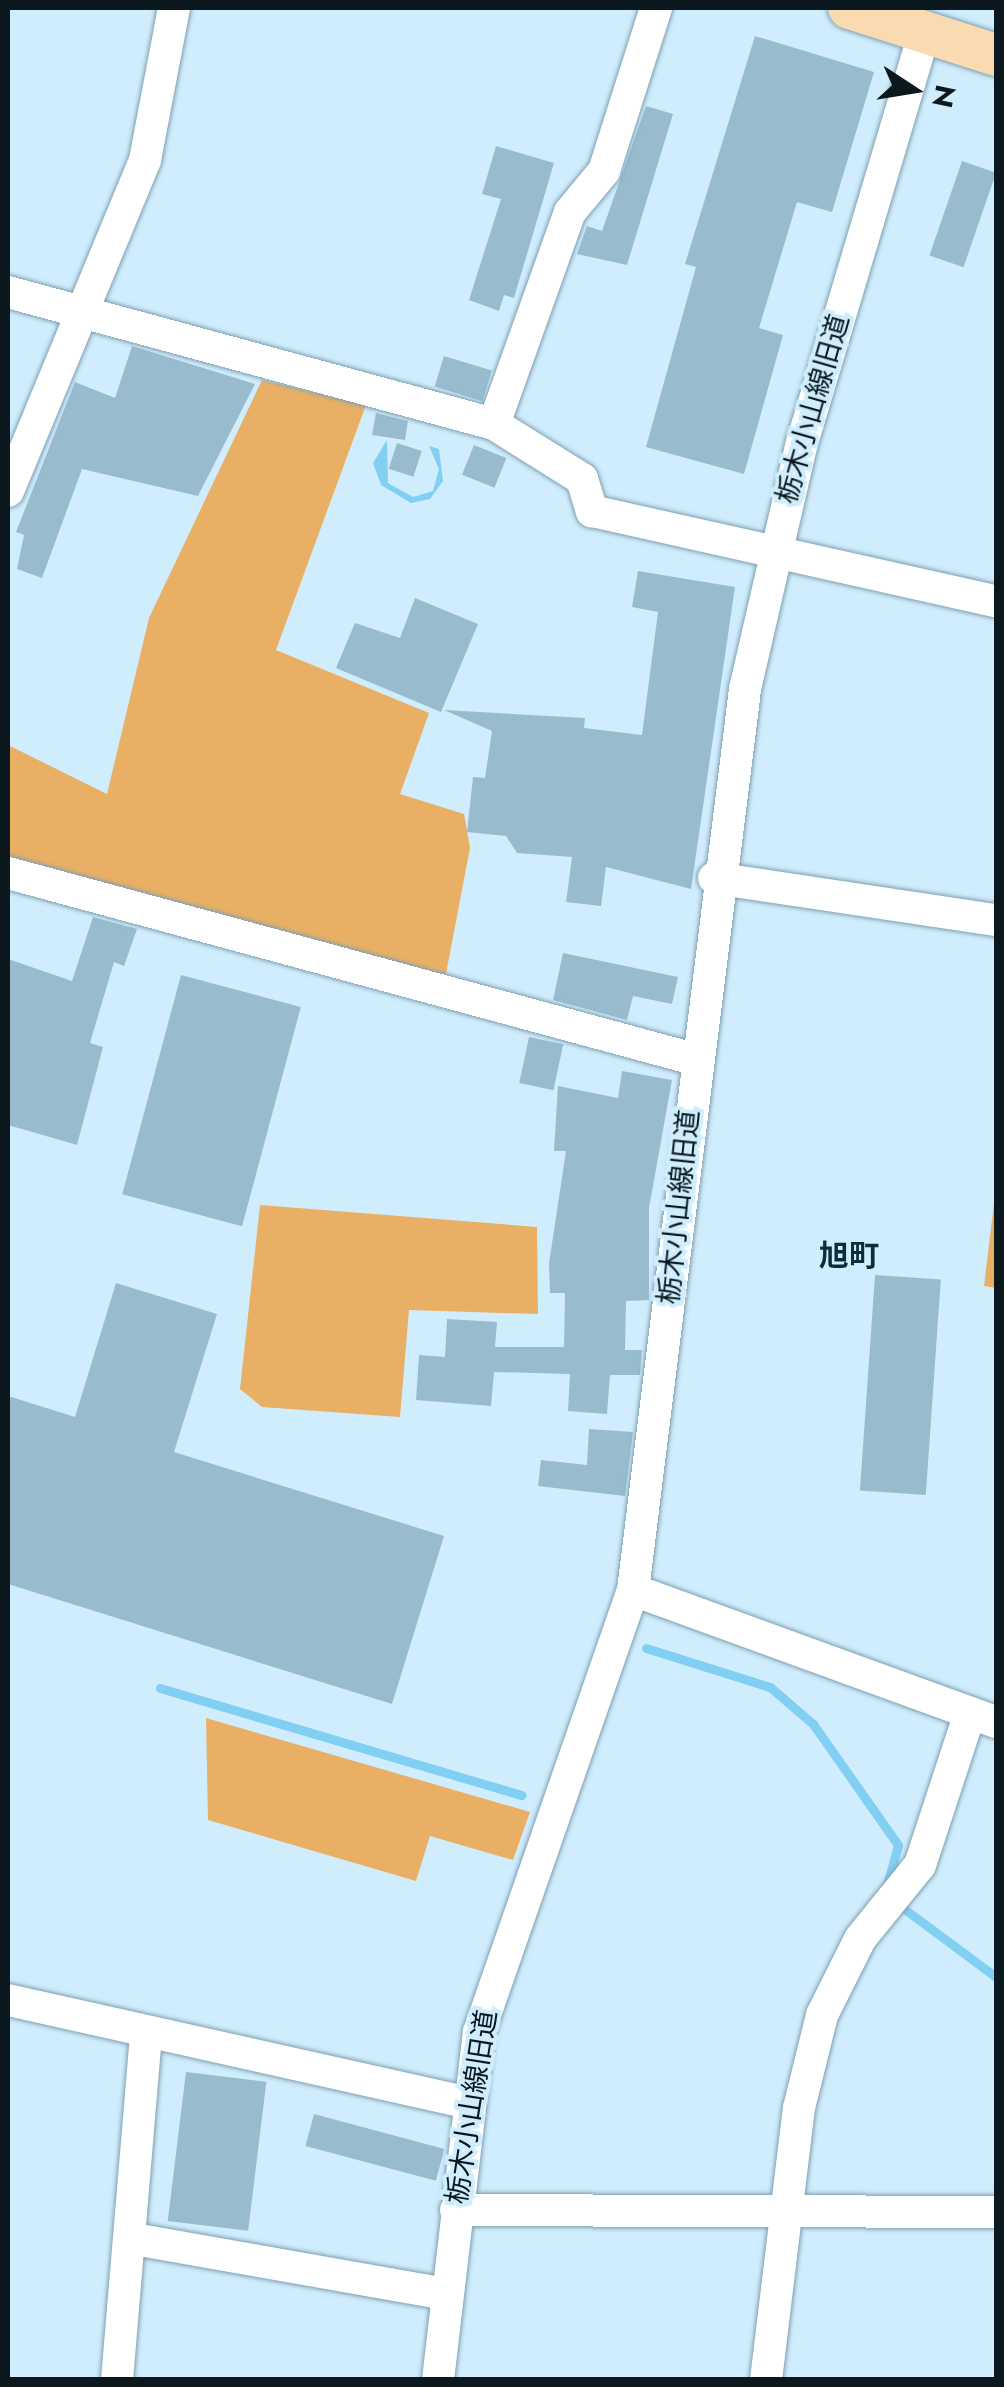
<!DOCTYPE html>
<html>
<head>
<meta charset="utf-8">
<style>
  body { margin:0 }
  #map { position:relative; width:1004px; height:2387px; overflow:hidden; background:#d0edfd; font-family:Jost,"Noto Sans JP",sans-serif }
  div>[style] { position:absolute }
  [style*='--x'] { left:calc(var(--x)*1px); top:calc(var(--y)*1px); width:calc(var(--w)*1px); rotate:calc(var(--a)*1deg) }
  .green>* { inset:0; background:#e9b065 }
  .water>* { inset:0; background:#82cff4 }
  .stream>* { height:9px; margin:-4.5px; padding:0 4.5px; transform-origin:4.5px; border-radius:4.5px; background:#82cff4 }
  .building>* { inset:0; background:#98bcce; transform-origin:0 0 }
  .roads { filter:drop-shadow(0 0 2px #7da0b2) drop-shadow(0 0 2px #7da0b2) }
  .minor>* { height:32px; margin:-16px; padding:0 16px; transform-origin:16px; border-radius:16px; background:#fff }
  .major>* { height:42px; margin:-21px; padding:0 21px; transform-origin:21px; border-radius:21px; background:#fadab1 }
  span { translate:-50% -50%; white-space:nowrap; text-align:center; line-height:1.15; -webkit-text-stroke:8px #d0edfd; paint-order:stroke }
  .street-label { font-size:28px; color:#0b191f }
  .neighbourhood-label { font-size:30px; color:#0b2e3c; font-weight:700 }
  .frame { position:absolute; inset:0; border:10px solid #0b191f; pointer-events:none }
  .north { position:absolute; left:864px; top:40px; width:100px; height:100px; -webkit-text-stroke:8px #d0edfd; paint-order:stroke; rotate:102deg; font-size:28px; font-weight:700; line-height:40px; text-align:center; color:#0b191f }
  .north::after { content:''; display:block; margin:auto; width:35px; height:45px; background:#0b191f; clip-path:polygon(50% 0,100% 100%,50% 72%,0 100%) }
</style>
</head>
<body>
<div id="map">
  <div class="green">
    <i style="clip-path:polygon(262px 380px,366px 405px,276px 650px,429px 713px,400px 794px,464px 814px,470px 848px,445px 979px,8px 858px,8px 745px,107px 794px,149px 618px)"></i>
    <i style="clip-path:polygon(996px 1187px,996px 1288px,984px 1286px)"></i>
    <i style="clip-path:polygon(260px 1205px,537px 1227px,538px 1314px,409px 1310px,400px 1417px,262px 1407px,240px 1389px)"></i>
    <i style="clip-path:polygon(206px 1718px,530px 1812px,513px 1860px,430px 1836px,416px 1881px,208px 1820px)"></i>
  </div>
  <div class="water">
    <i style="clip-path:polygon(387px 440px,388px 483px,413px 497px,433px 491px,439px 469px,429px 446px,439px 449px,443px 481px,430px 499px,411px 503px,381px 485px,373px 463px)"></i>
  </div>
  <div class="stream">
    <i style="--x:646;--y:1648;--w:130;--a:17.5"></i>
    <i style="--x:770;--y:1687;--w:57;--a:40.7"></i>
    <i style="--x:813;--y:1724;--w:148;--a:54.9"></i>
    <i style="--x:898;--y:1845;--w:46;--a:105.3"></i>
    <i style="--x:160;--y:1688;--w:377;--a:16.5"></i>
    <i style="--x:899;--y:1905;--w:121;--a:36.6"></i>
  </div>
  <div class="building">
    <i style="clip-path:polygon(755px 36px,874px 72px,832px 212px,797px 202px,759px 328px,783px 335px,744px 474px,646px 447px,696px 267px,685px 264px)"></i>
    <i style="clip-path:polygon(646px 106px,673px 114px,627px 265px,577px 254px,587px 226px,602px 231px)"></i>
    <i style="clip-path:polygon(496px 146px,554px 163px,514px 298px,504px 295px,499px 311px,469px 300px,501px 199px,482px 194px)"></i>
    <i style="left:962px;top:161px;width:36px;height:100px;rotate:19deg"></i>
    <i style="clip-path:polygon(132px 346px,255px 384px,198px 496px,82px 469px,42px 578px,17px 569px,24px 535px,16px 532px,75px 382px,115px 398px)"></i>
    <i style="left:444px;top:356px;width:50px;height:32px;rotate:17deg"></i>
    <i style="clip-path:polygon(376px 413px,408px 421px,405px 440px,372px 435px)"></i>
    <i style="left:397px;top:443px;width:26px;height:27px;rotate:18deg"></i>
    <i style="left:474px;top:445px;width:35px;height:32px;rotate:22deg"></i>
    <i style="clip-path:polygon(638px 571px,735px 587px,691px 889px,606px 867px,601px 906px,566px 902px,572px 857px,517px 853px,506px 836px,467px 832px,473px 777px,485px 778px,492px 731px,444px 710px,585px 718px,584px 728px,642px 735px,658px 612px,632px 607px)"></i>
    <i style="clip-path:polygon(415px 598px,478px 624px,441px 712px,336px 668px,355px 623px,400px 638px)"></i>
    <i style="clip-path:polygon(93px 917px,137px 929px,124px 966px,114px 962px,90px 1043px,103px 1047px,77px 1145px,8px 1125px,8px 959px,72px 981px)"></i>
    <i style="clip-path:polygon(563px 953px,678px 977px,672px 1004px,633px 996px,627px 1020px,553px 1000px)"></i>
    <i style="left:181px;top:975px;width:124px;height:227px;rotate:15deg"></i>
    <i style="left:529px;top:1037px;width:35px;height:47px;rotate:12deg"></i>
    <i style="clip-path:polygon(622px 1071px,672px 1080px,649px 1208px,649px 1300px,626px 1301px,625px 1350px,642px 1350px,640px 1375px,610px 1375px,607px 1414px,568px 1411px,570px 1374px,494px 1372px,491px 1406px,416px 1400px,419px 1355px,445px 1357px,447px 1319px,497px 1322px,495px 1347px,564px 1347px,565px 1293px,550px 1293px,549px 1263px,566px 1151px,554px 1151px,558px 1086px,618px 1098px)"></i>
    <i style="left:875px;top:1275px;width:66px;height:216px;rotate:4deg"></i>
    <i style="clip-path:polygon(116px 1283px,217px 1314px,174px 1452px,444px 1536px,392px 1704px,8px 1584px,8px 1396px,75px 1417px)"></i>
    <i style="clip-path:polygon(589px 1429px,633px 1432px,625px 1496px,538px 1486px,541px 1460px,587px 1465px)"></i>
    <i style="left:186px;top:2072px;width:81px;height:150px;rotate:7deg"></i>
    <i style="left:314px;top:2114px;width:135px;height:33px;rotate:15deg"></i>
  </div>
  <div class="roads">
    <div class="minor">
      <i style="--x:8;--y:292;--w:504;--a:15.2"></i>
      <i style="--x:494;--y:424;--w:104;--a:32"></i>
      <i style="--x:582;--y:479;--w:34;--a:73"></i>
      <i style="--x:592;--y:511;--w:414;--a:12.6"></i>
      <i style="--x:494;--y:424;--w:225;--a:-70.3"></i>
      <i style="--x:570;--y:212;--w:53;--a:-50.3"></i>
      <i style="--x:604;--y:171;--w:171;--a:-72.3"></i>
      <i style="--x:8;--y:491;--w:358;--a:-67.5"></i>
      <i style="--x:145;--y:160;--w:155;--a:-79.2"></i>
      <i style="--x:8;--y:873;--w:711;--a:15.17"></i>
      <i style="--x:714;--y:878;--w:285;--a:8.5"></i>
      <i style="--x:633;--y:1590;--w:386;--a:20"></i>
      <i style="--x:8;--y:2000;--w:472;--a:12.6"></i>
      <i style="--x:456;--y:2210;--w:540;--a:0.21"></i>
      <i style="--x:134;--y:2239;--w:318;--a:10"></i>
      <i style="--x:117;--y:2380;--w:348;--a:-85.2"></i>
      <i style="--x:438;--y:2380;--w:350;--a:-83.3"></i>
      <i style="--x:479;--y:2032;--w:468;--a:-70.8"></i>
      <i style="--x:633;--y:1590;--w:908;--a:-82.91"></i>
      <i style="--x:745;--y:689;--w:253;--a:-77"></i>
      <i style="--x:802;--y:443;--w:430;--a:-73.4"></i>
      <i style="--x:766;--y:2380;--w:274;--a:-83.1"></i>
      <i style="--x:799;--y:2108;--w:96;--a:-76.1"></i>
      <i style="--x:822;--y:2015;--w:85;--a:-63.4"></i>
      <i style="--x:860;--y:1939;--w:95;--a:-51"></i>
      <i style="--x:920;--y:1865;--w:160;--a:-71.8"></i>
    </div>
    <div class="major">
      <i style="--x:849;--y:8;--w:154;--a:17.7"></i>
    </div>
  </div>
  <div class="street-label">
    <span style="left:813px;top:409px;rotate:-74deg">栃木小山線旧道</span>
    <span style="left:679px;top:1207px;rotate:-84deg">栃木小山線旧道</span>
    <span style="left:472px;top:2107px;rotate:-81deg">栃木小山線旧道</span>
  </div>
  <div class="neighbourhood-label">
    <span style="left:849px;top:1256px">旭町</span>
  </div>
  <div class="frame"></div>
  <div class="north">N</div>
</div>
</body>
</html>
